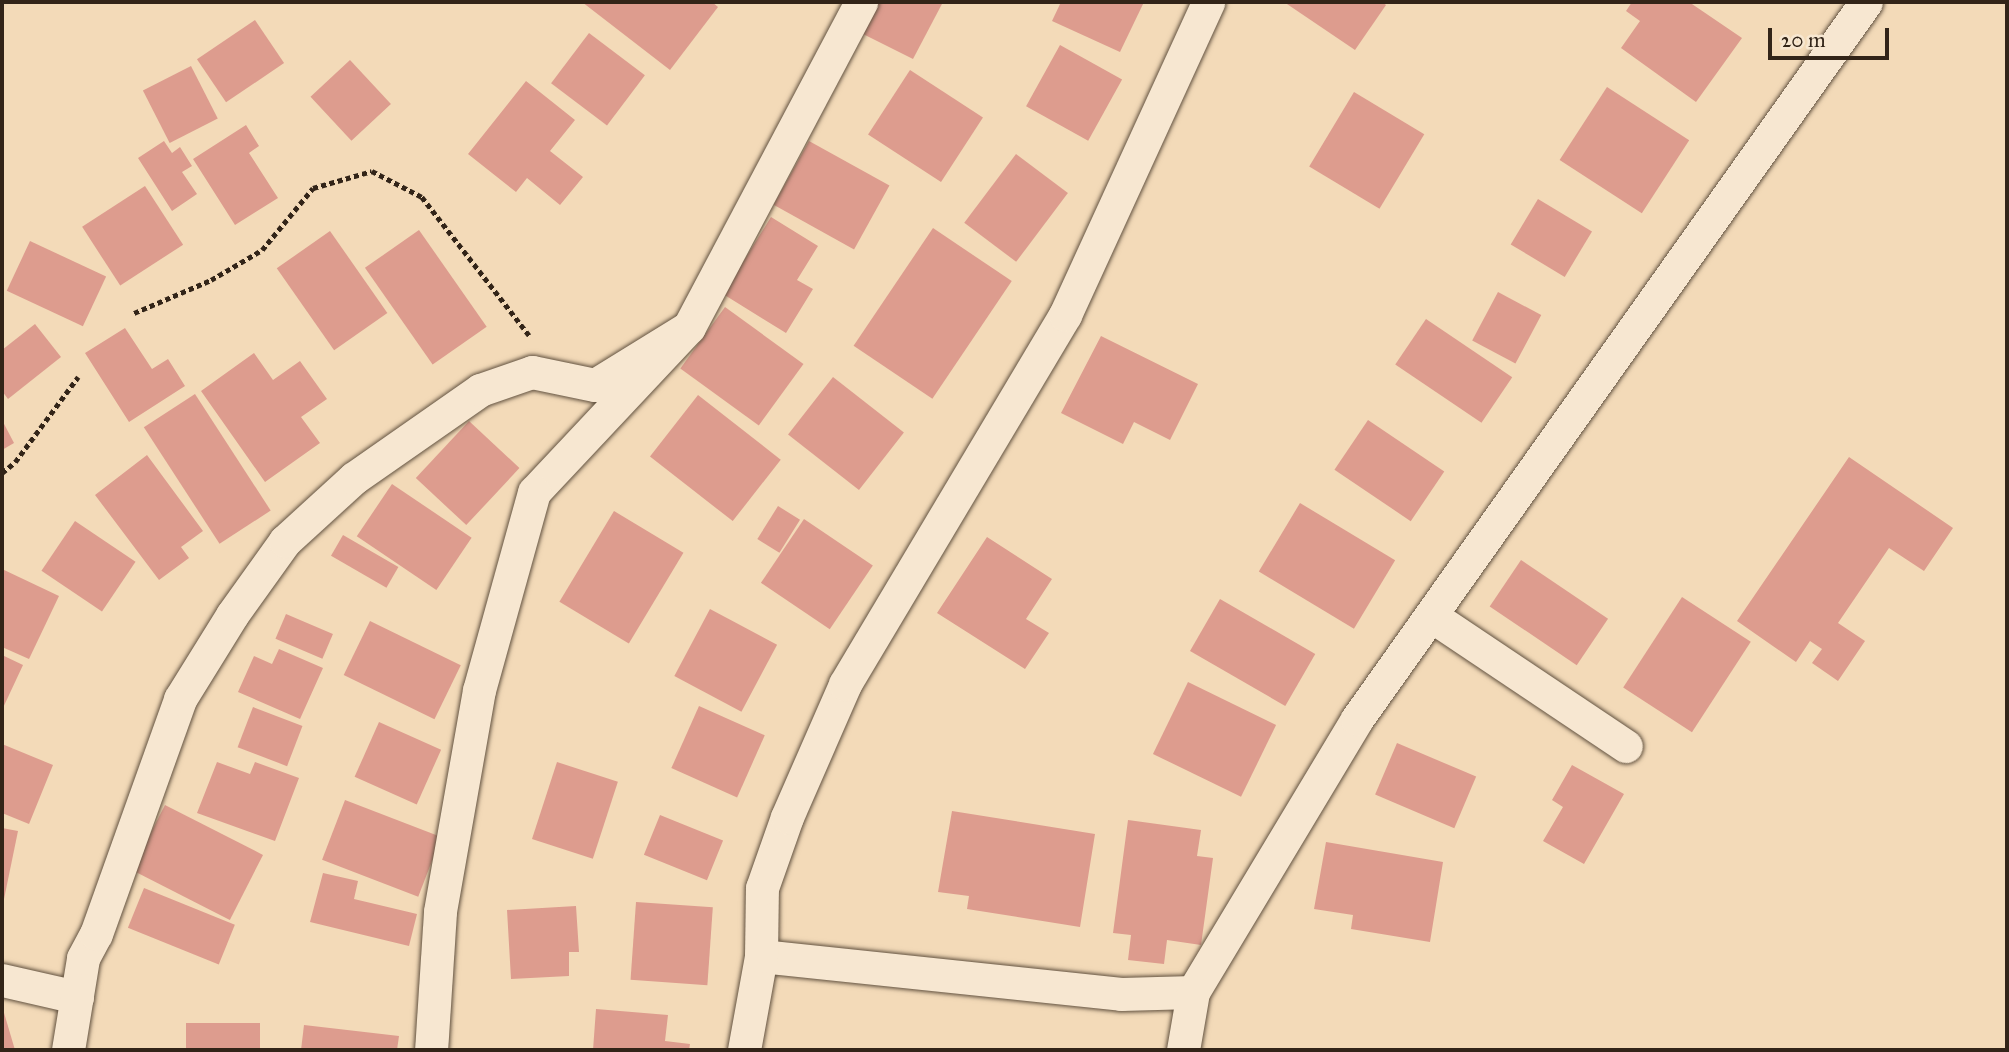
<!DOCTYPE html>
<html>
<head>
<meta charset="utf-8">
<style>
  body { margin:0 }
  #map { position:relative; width:2009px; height:1052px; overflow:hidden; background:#f3dab8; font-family:"IM FELL Great Primer",serif }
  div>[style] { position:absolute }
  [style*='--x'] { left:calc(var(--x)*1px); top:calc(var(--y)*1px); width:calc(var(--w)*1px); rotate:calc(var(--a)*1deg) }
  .building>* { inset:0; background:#dd9c8e; transform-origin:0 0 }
  .path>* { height:4.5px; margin-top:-2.25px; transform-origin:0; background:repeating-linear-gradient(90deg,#322418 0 5px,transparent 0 8.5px) }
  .roads { filter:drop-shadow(0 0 2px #625240) drop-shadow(0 0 2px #625240) }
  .minor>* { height:33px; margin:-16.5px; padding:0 16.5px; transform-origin:16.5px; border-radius:16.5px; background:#f7e7d1 }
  span { translate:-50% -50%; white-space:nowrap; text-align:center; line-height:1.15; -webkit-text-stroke:7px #f7e7d1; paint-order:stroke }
  .frame { position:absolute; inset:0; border:4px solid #322418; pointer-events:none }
  .scale { position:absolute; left:1768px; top:28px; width:121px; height:32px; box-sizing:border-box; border:4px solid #322418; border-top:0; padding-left:9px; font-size:21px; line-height:24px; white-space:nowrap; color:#322418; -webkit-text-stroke:5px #f7e7d1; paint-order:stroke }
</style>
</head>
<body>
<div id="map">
  <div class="building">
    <i style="clip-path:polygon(582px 2px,712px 2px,718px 7px,670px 70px)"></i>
    <i style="clip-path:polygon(874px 2px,943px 2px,913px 59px,859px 32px)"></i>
    <i style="clip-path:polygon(1061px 2px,1144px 2px,1120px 52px,1052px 21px)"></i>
    <i style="clip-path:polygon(1284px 2px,1382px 2px,1386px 5px,1355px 50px)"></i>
    <i style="clip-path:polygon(1632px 2px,1689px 2px,1742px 38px,1696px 102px,1621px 48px,1640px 21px,1626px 11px)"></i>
    <i style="left:255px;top:20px;width:52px;height:70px;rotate:56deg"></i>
    <i style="left:589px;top:33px;width:70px;height:63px;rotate:37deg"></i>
    <i style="left:1060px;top:45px;width:71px;height:70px;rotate:29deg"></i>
    <i style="left:350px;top:60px;width:60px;height:54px;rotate:47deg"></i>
    <i style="left:191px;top:66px;width:59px;height:54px;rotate:63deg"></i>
    <i style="left:910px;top:70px;width:87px;height:77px;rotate:33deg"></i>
    <i style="clip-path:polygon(526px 81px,575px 120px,550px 151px,583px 177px,560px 205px,527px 178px,516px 192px,468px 154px)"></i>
    <i style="left:1607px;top:87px;width:98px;height:87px;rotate:33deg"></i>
    <i style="left:1354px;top:92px;width:82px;height:87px;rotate:31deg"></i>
    <i style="clip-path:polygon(246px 125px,259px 146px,249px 153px,278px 198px,235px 225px,193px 159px)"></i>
    <i style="clip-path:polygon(164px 141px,172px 153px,180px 147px,192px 166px,182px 172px,197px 194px,172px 211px,138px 158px)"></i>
    <i style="left:809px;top:141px;width:92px;height:73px;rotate:29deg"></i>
    <i style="left:1016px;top:154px;width:65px;height:86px;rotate:37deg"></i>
    <i style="left:145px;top:186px;width:70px;height:75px;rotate:57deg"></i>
    <i style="left:1538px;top:199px;width:63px;height:53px;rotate:31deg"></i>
    <i style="clip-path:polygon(771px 217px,818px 246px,797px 280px,813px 289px,786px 333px,723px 294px)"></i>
    <i style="left:933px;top:228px;width:95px;height:142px;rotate:34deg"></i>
    <i style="left:419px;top:230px;width:118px;height:66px;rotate:55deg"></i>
    <i style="left:330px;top:231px;width:100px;height:65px;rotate:55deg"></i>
    <i style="left:30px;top:241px;width:84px;height:55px;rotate:25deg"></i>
    <i style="left:1498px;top:292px;width:49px;height:55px;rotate:28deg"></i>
    <i style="left:725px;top:307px;width:97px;height:76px;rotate:36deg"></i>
    <i style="left:1426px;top:319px;width:104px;height:55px;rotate:34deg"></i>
    <i style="clip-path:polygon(35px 324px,61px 357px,8px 399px,2px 391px,2px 350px)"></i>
    <i style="clip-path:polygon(125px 328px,152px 369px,168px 359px,185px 386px,129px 422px,85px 353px)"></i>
    <i style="clip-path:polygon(1101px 336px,1198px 384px,1170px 440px,1134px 422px,1123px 444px,1061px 413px)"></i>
    <i style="clip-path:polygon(254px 353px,273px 380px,300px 361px,327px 399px,301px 417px,320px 443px,265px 482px,201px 391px)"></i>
    <i style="left:833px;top:377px;width:90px;height:73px;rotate:38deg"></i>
    <i style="left:195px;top:394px;width:139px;height:61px;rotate:57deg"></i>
    <i style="left:698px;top:395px;width:105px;height:78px;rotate:38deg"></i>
    <i style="clip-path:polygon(2px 420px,14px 443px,2px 450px)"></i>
    <i style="left:1368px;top:420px;width:92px;height:60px;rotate:34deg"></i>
    <i style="left:469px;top:421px;width:69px;height:78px;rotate:43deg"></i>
    <i style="clip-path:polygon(147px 455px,203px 531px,181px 547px,189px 558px,159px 580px,95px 495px)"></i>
    <i style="clip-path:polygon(1849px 457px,1953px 528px,1924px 571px,1889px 548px,1838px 623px,1865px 641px,1838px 681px,1812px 663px,1822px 649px,1810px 641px,1796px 662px,1737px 621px)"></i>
    <i style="left:392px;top:484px;width:96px;height:63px;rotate:34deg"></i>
    <i style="left:1300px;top:503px;width:111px;height:80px;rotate:31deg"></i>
    <i style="left:778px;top:506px;width:26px;height:39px;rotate:32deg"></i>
    <i style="left:614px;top:511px;width:81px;height:106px;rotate:31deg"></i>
    <i style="left:804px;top:519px;width:83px;height:77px;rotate:34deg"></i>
    <i style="left:75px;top:521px;width:73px;height:60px;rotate:34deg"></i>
    <i style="left:343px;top:535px;width:64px;height:24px;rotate:30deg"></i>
    <i style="clip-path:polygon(987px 537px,1052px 579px,1026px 619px,1049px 633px,1025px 669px,937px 613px)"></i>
    <i style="left:1521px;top:560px;width:105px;height:56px;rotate:34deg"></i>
    <i style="clip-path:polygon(2px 569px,59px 596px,29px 659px,2px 647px)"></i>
    <i style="left:1682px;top:597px;width:82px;height:108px;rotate:33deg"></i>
    <i style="left:1220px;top:599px;width:110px;height:60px;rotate:30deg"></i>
    <i style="left:710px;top:609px;width:76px;height:76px;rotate:28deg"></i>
    <i style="left:286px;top:614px;width:51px;height:27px;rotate:23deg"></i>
    <i style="left:370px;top:621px;width:101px;height:60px;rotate:26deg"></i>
    <i style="clip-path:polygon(279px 649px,323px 668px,300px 719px,238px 692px,254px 656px,272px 664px)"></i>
    <i style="clip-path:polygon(2px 655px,23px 665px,2px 710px)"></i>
    <i style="left:1188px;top:682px;width:98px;height:80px;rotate:26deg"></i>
    <i style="left:699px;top:706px;width:72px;height:68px;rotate:24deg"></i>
    <i style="left:253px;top:707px;width:53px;height:43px;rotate:21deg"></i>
    <i style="left:379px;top:722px;width:68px;height:60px;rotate:24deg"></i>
    <i style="left:1397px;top:743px;width:86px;height:56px;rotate:23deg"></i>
    <i style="clip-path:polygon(2px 744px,53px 765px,29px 824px,2px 813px)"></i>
    <i style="clip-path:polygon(217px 762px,250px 774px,255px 762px,299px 778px,275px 841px,197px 813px)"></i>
    <i style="left:557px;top:762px;width:64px;height:81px;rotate:18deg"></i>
    <i style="clip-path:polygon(1572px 765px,1624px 794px,1584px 864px,1543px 841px,1563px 807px,1552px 800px)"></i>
    <i style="left:345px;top:800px;width:103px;height:64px;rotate:21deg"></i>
    <i style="left:165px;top:805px;width:110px;height:73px;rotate:27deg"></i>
    <i style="clip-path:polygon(952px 811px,1095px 834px,1080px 927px,967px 909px,969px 896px,938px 892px)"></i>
    <i style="left:660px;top:815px;width:68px;height:43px;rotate:22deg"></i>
    <i style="clip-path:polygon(1128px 820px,1201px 830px,1197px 856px,1213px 858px,1201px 945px,1167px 940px,1164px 964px,1128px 960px,1131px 935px,1113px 933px)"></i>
    <i style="clip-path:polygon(2px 828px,18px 831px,3px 904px,2px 904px)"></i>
    <i style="clip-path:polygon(1326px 842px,1443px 862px,1430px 942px,1351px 929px,1353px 915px,1314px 909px)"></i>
    <i style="clip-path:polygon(323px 873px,358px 881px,354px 899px,417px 914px,409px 946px,310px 922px)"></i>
    <i style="left:144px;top:888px;width:98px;height:43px;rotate:22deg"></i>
    <i style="left:636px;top:902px;width:77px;height:78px;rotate:4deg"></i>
    <i style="clip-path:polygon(576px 906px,579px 952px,569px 952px,569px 976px,511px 979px,507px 910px)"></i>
    <i style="clip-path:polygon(2px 1006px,15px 1050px,2px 1050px)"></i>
    <i style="clip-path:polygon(596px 1009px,668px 1015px,665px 1041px,690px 1044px,689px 1050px,593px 1050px)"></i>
    <i style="left:186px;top:1023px;width:74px;height:27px"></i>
    <i style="clip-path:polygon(304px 1025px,399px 1036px,397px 1050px,301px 1050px)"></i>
  </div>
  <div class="path">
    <i style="--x:134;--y:313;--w:84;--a:-23.2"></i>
    <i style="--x:211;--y:280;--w:59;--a:-30.5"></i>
    <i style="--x:262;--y:250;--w:80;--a:-50.6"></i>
    <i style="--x:313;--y:188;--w:61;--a:-16.1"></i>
    <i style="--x:372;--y:171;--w:56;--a:27.5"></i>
    <i style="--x:422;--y:197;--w:175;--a:52.2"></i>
    <i style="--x:2;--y:473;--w:17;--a:-40"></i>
    <i style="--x:15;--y:462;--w:106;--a:-53.5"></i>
  </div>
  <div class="roads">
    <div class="minor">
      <i style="--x:689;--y:327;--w:368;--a:-62.1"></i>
      <i style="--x:1433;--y:617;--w:232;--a:33.8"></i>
      <i style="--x:761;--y:956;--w:362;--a:6"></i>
      <i style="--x:1121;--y:994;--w:72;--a:-1.6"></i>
      <i style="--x:1193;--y:992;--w:318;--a:-59"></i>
      <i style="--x:1357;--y:719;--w:879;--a:-54.63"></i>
      <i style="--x:2;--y:980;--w:77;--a:12.8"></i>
      <i style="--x:68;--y:1050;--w:93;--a:-80.7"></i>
      <i style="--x:83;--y:958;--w:27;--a:-62"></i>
      <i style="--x:96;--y:934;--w:250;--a:-70.3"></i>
      <i style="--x:180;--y:699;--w:99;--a:-58.2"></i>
      <i style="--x:232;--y:615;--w:91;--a:-54.4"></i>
      <i style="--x:285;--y:541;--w:93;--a:-42.4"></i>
      <i style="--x:354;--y:478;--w:154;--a:-34.9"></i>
      <i style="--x:480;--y:390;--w:55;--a:-19.1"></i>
      <i style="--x:532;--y:372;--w:64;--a:11.7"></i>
      <i style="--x:595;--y:385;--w:110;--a:-31.7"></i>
      <i style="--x:689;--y:327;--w:226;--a:133.2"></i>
      <i style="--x:534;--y:492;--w:205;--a:105.5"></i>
      <i style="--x:479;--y:690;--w:225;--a:100"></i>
      <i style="--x:440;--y:912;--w:138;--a:93.7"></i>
      <i style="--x:744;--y:1050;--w:96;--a:-79.7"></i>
      <i style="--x:761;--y:956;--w:68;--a:-89.2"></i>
      <i style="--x:762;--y:888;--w:75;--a:-70.6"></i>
      <i style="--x:787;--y:817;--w:145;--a:-66.4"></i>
      <i style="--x:845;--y:684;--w:430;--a:-59.2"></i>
      <i style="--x:1065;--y:315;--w:344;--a:-65.4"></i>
      <i style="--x:1183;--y:1050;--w:59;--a:-80.2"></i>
    </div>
  </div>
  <div class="frame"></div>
  <div class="scale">20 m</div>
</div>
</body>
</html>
